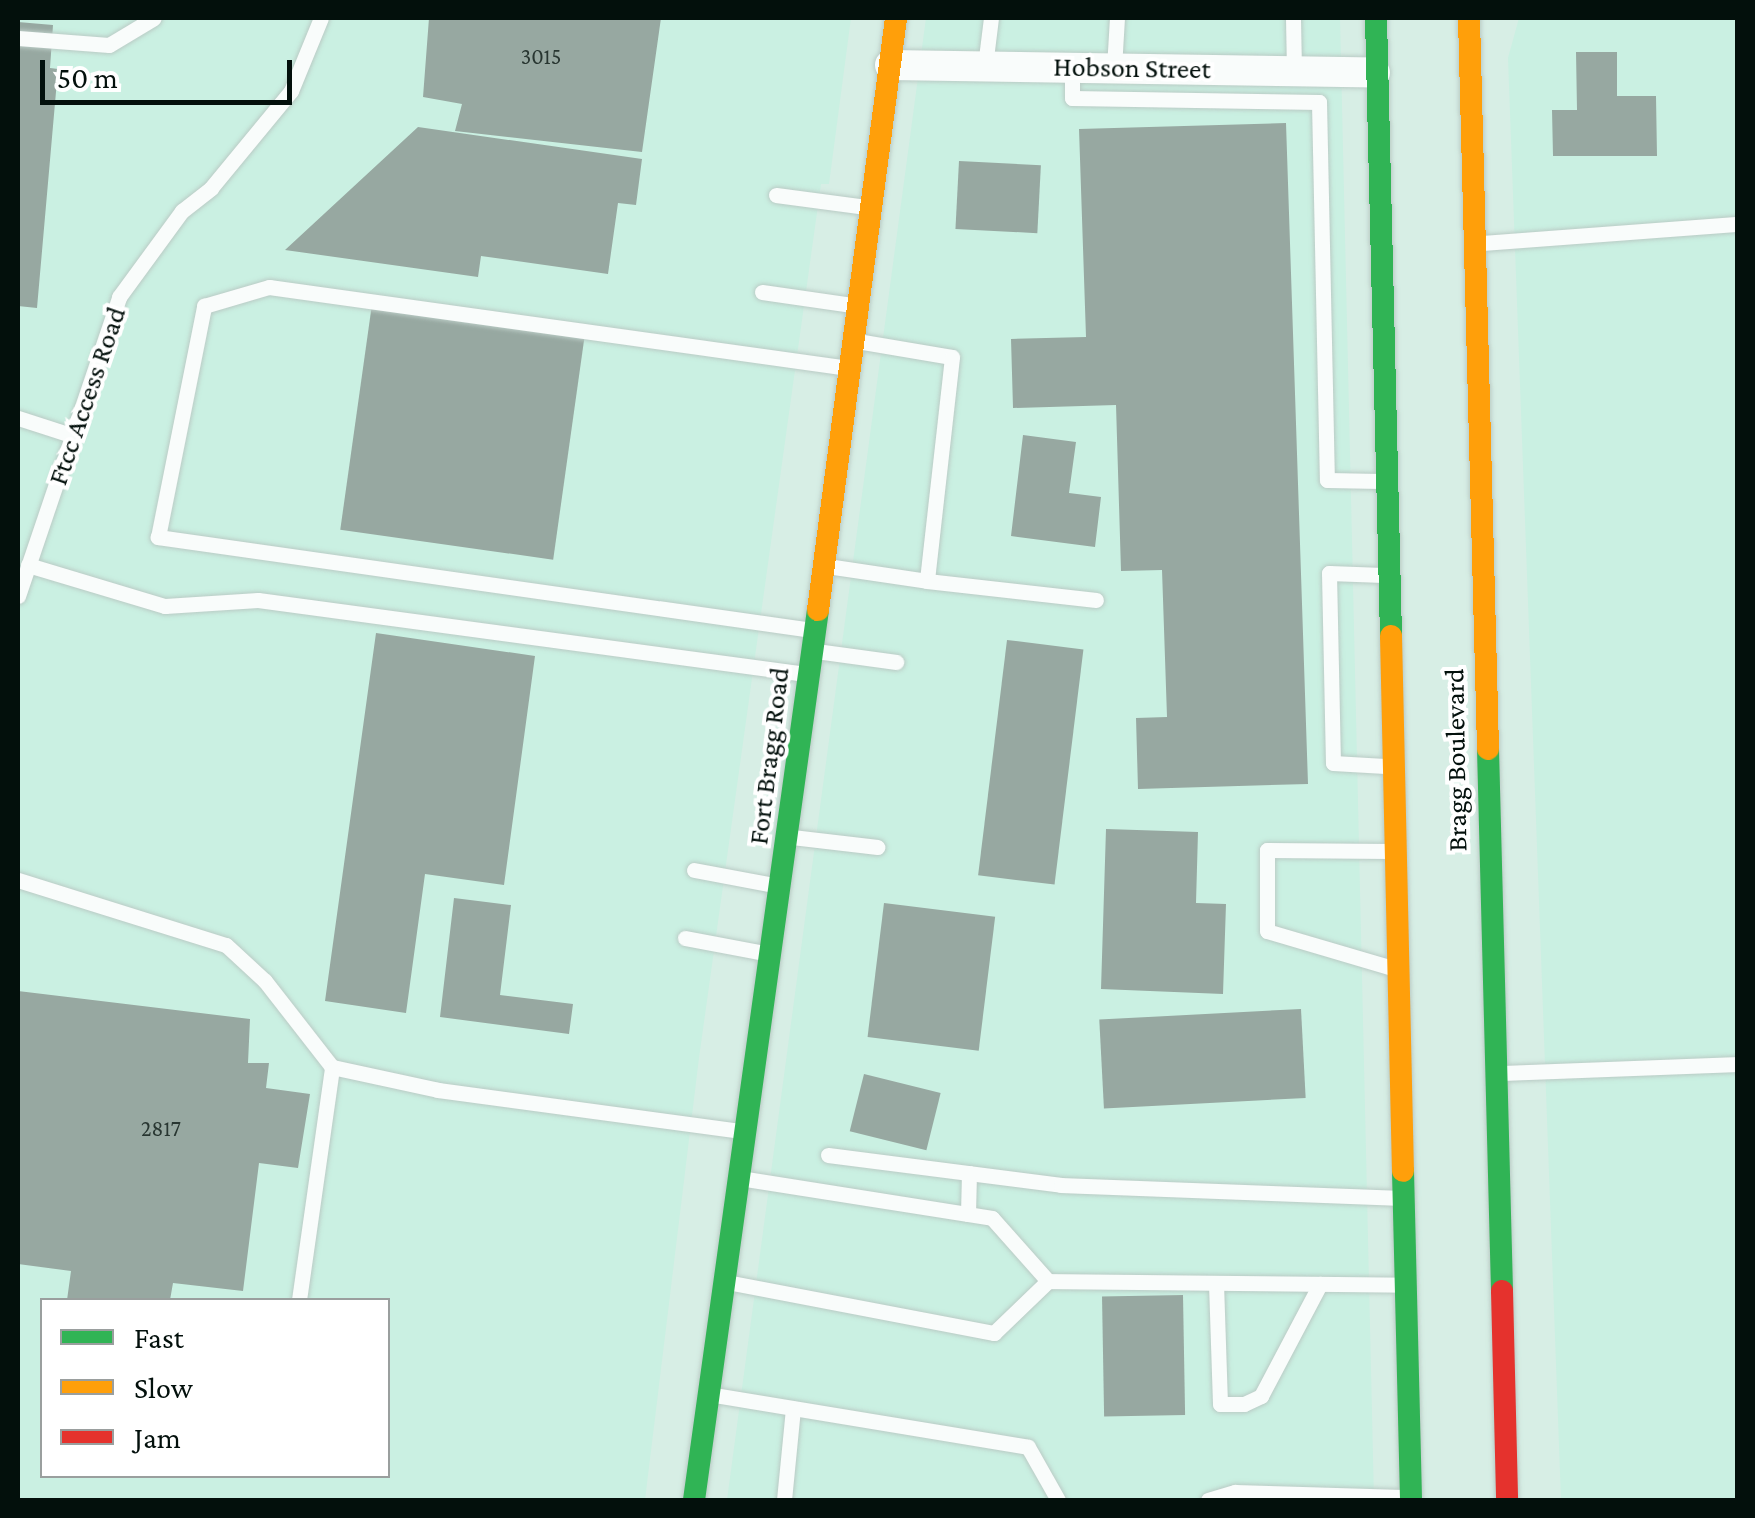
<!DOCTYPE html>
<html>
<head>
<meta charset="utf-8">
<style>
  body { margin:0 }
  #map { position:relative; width:1755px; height:1518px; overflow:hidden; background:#d7eee5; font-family:"Crimson Pro",serif }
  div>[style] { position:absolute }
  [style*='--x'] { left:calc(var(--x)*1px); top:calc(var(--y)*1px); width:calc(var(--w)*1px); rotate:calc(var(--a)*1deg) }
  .built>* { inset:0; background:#caf0e2 }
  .building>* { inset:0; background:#97a8a1; transform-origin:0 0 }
  .roads { filter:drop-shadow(0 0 2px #bacbc5) drop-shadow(0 0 2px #bacbc5) }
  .lane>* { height:15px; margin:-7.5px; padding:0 7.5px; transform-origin:7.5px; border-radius:7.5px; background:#f9fcfb }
  .street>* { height:30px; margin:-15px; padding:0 15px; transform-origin:15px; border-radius:15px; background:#f9fcfb }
  .fast>* { height:22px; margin:-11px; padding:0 11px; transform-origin:11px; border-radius:11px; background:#30b455 }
  .slow>* { height:22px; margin:-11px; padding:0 11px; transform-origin:11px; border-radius:11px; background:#ff9f0a }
  .jam>* { height:22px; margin:-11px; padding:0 11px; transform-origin:11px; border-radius:11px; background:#e5322d }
  span { translate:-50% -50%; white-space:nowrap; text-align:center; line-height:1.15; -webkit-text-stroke:8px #fff; paint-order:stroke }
  .number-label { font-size:22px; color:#283631 }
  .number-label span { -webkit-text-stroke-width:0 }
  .street-label { font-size:28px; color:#03100c }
  .frame { position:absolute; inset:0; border:20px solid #03100c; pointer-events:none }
  .legend { position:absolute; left:40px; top:1298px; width:350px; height:180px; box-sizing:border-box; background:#fff; border:2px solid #9a9f9e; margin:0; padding:12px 18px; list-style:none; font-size:30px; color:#03100c }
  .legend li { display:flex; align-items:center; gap:20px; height:50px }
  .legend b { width:50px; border:2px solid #9a9f9e }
  .scale { position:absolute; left:40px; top:60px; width:252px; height:45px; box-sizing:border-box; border:5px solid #03100c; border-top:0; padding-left:12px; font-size:30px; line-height:35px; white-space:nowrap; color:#03100c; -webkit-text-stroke:8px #fff; paint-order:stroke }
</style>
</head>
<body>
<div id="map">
  <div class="built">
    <i style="clip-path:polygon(evenodd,18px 18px,851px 18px,829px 184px,821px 184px,699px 1058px,645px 1500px,18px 1500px,18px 18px,42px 1300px,388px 1300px,388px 1476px,42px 1476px,42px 1300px)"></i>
    <i style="clip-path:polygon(926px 18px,1340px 18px,1374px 1500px,727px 1500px)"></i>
    <i style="clip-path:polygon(1519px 18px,1737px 18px,1737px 1500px,1561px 1500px,1508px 58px)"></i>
  </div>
  <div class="building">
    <i style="clip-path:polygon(429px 18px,661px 18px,642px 152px,455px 131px,462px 104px,423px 97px)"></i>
    <i style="clip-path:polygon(18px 22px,53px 25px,50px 68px,58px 69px,37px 308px,18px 306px)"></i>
    <i style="clip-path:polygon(1576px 52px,1617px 52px,1617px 96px,1656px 96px,1657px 156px,1553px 156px,1552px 110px,1577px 110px)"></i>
    <i style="clip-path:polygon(1286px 123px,1308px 784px,1138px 789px,1136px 718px,1167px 717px,1162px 570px,1121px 571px,1116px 405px,1013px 408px,1011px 339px,1086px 337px,1079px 129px)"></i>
    <i style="clip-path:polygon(418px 127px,642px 159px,636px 205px,618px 203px,608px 274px,481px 256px,478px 277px,285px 250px)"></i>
    <i style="left:959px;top:161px;width:82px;height:68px;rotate:3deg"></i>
    <i style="left:372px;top:304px;width:215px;height:228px;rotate:8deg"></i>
    <i style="clip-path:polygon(1023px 435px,1076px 442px,1069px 493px,1101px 497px,1095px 547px,1011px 536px)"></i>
    <i style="clip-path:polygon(376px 633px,535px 656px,504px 885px,425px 874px,406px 1013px,325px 1001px)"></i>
    <i style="left:1007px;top:640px;width:77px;height:237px;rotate:7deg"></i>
    <i style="clip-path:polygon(1106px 829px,1198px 832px,1196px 903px,1226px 904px,1223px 994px,1101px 989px)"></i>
    <i style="clip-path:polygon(454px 898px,511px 905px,500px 995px,573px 1004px,569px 1034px,440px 1017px)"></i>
    <i style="left:884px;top:903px;width:112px;height:135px;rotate:7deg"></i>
    <i style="clip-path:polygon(18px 991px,250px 1019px,248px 1063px,269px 1063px,266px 1088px,310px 1094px,298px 1168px,259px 1163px,243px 1291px,173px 1283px,170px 1300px,67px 1300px,71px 1271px,18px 1264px)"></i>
    <i style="left:1301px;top:1009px;width:89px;height:202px;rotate:87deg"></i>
    <i style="left:864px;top:1074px;width:79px;height:59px;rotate:14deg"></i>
    <i style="left:1183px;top:1295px;width:120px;height:81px;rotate:89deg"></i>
  </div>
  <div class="roads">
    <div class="lane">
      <i style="--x:1293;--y:18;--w:52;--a:88.9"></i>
      <i style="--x:18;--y:38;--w:91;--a:4.4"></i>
      <i style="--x:109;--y:45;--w:52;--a:-31"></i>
      <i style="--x:985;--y:66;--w:48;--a:-82.9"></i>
      <i style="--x:1072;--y:68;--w:30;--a:90"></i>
      <i style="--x:1072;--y:98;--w:247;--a:0.9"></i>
      <i style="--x:1319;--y:102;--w:378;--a:88.8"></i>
      <i style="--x:1327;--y:480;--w:54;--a:1.1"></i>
      <i style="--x:1114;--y:68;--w:50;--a:-86.6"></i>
      <i style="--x:776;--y:195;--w:91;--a:7.6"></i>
      <i style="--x:1483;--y:243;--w:256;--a:-4.3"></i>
      <i style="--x:762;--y:292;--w:91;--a:8.2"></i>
      <i style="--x:857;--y:341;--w:96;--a:9.6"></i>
      <i style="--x:952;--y:357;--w:225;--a:96.4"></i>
      <i style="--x:927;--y:581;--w:170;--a:6.4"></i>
      <i style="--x:18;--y:418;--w:59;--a:17.8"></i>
      <i style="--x:28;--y:565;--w:143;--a:16.7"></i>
      <i style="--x:165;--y:606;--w:93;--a:-3.7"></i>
      <i style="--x:258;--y:600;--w:553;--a:7.69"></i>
      <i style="--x:827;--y:566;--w:101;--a:8.5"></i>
      <i style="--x:1383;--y:575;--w:54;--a:-177.9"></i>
      <i style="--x:1329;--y:573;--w:190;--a:88.8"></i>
      <i style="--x:1333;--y:763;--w:52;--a:3.3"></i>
      <i style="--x:18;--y:596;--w:316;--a:-71.3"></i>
      <i style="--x:119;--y:297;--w:107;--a:-53.8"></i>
      <i style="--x:182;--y:211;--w:37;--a:-38"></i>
      <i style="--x:211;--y:188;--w:126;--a:-50.5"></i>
      <i style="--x:291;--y:91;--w:79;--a:-67.7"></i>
      <i style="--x:812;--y:630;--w:661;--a:-171.91"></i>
      <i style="--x:158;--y:537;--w:236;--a:-78.7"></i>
      <i style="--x:204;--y:306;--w:68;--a:-16.3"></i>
      <i style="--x:269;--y:287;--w:585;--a:7.96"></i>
      <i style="--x:816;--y:651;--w:81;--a:7.8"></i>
      <i style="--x:792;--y:837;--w:86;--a:6.7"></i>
      <i style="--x:694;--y:870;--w:86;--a:10.7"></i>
      <i style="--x:18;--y:880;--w:218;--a:17.4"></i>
      <i style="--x:226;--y:945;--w:53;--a:42.7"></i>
      <i style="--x:265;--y:981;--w:109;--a:52.1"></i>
      <i style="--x:332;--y:1067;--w:108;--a:12.2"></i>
      <i style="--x:438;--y:1090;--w:312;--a:7.7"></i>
      <i style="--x:685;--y:938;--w:86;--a:10.7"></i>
      <i style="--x:1389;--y:967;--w:127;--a:-163.6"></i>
      <i style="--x:1267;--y:931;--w:81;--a:-90"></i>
      <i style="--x:1267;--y:850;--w:124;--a:0.5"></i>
      <i style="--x:1503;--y:1073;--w:235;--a:-2.2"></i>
      <i style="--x:828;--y:1155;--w:235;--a:7.3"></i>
      <i style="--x:1061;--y:1185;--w:334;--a:2.2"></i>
      <i style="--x:746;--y:1179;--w:249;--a:9"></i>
      <i style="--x:992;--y:1218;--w:84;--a:48.4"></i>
      <i style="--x:1048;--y:1281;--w:354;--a:0.6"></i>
      <i style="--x:968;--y:1214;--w:41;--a:-88.6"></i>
      <i style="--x:732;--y:1283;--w:267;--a:10.8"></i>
      <i style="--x:994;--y:1333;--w:75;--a:-43.9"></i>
      <i style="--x:1216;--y:1283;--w:121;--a:88.1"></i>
      <i style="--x:1220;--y:1404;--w:24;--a:0"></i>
      <i style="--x:1244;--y:1404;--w:19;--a:-25"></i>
      <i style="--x:1261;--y:1396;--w:127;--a:-62.2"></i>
      <i style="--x:299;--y:1300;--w:235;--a:-81.9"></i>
      <i style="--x:715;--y:1395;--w:317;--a:9.4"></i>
      <i style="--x:1028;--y:1447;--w:61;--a:60.5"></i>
      <i style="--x:784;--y:1500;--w:92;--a:-84.4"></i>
      <i style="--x:1208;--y:1500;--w:28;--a:-17"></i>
      <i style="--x:1235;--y:1492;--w:168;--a:1.7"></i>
    </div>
    <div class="street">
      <i style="--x:890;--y:65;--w:485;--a:0.9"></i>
    </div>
    <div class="fast">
      <i style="--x:1376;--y:18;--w:618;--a:88.61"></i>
      <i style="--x:1488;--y:749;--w:542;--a:88.52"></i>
      <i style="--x:1403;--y:1171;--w:329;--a:88.6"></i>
      <i style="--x:694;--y:1500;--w:899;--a:-82.07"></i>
    </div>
    <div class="slow">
      <i style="--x:1469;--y:18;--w:731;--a:88.51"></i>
      <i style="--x:818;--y:610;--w:597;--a:-82.49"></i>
      <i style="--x:1391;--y:636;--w:535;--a:88.72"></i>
    </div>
    <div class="jam">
      <i style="--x:1502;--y:1291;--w:209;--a:88.6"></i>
    </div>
  </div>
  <div class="number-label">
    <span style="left:541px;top:57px">3015</span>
    <span style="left:161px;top:1129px">2817</span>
  </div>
  <div class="street-label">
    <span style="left:1132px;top:68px;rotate:1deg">Hobson Street</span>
    <span style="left:87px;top:396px;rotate:-71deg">Ftcc Access Road</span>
    <span style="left:769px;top:756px;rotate:-83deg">Fort Bragg Road</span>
    <span style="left:1456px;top:760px;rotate:-91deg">Bragg Boulevard</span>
  </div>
  <div class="frame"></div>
  <ul class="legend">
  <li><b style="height:12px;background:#30b455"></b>Fast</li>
  <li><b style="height:12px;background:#ff9f0a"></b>Slow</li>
  <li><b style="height:12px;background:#e5322d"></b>Jam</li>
  </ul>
  <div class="scale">50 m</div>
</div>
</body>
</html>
